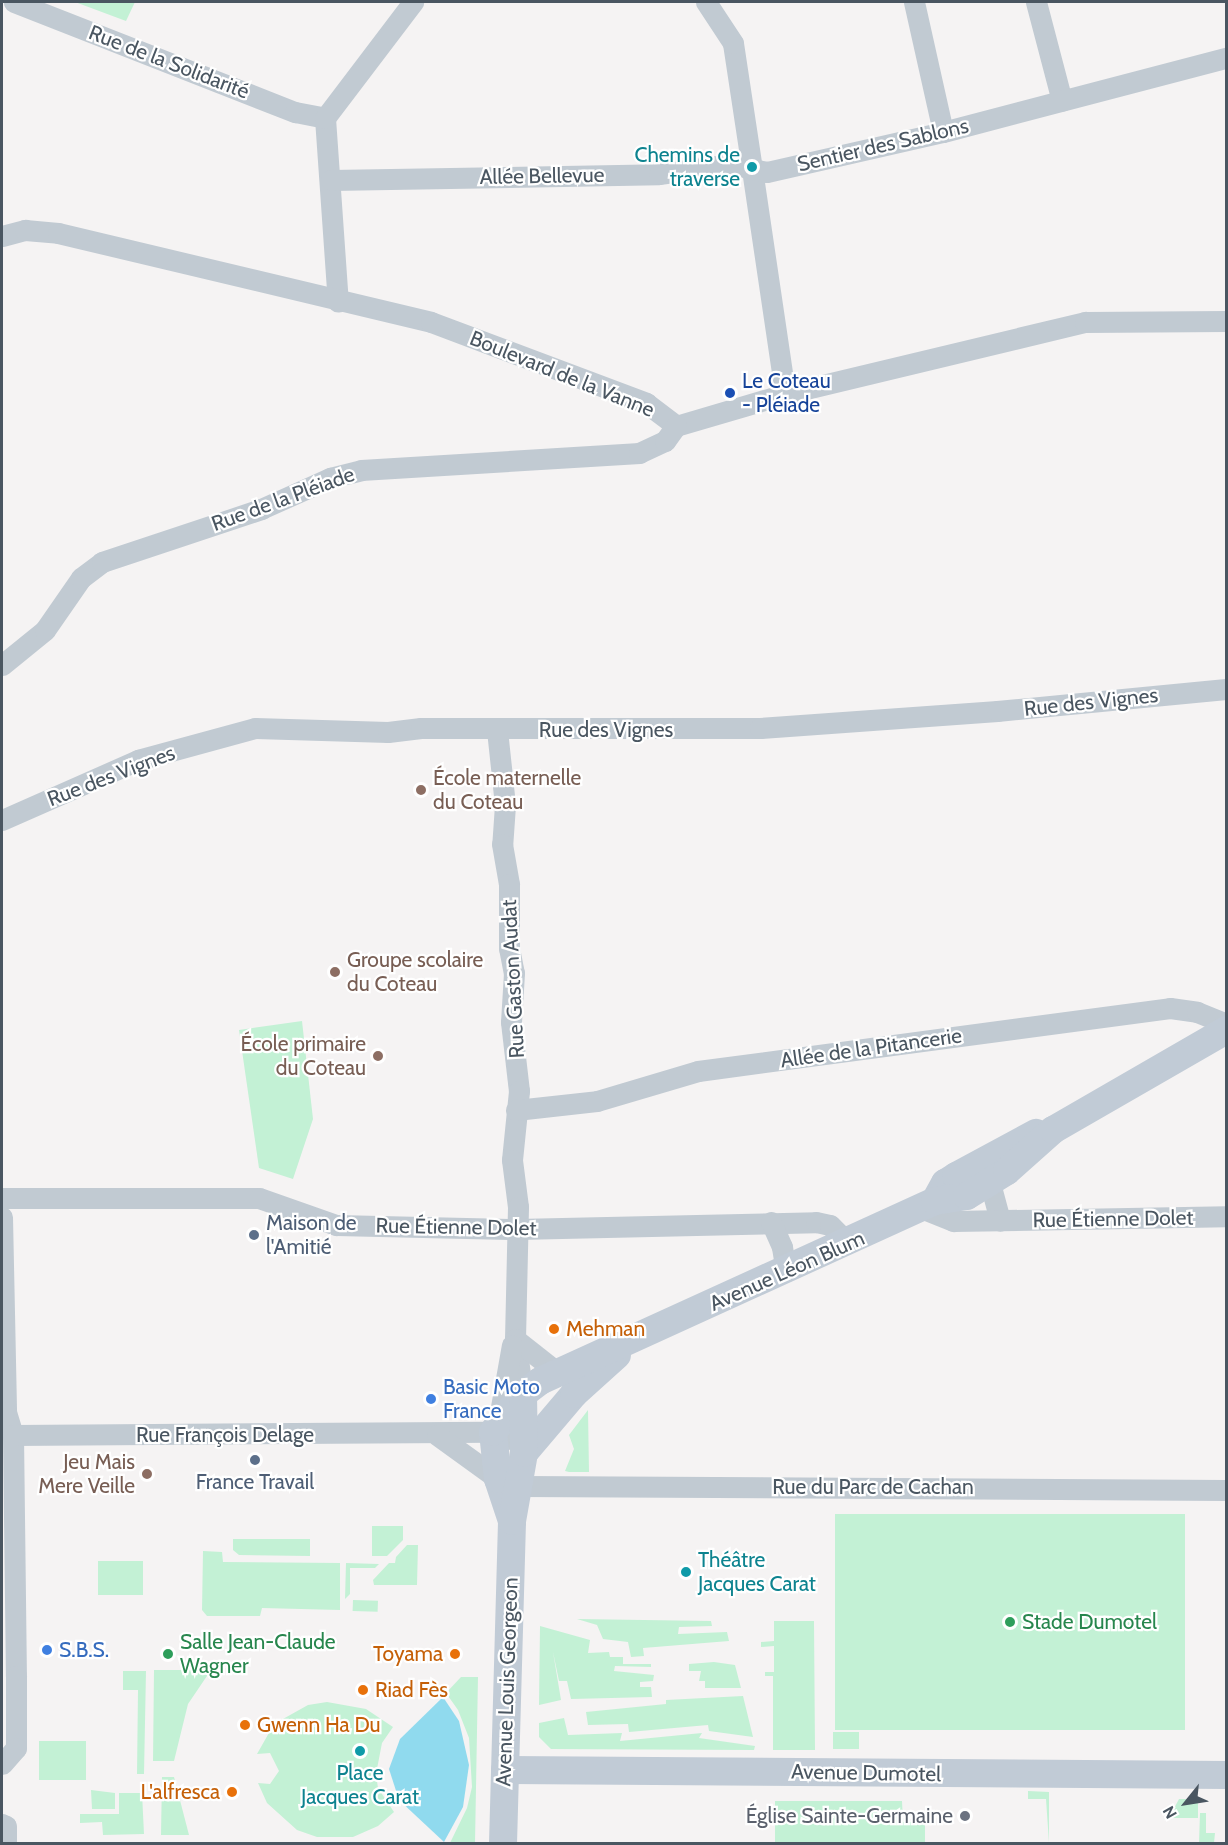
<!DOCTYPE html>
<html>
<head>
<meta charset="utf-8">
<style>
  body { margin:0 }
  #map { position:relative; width:1228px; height:1845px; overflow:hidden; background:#f5f3f3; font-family:Cabin,sans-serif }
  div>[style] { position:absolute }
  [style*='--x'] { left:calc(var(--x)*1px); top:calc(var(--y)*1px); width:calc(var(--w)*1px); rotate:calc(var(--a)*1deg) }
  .green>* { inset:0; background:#c3f1d5; transform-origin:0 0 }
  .water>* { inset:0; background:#90daee }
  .street>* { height:21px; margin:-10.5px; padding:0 10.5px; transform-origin:10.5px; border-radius:10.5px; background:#c1cad2 }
  .secondary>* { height:28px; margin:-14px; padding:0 14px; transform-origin:14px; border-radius:14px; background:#c1cbd6 }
  .dots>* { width:16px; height:16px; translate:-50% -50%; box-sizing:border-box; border:3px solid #fff; border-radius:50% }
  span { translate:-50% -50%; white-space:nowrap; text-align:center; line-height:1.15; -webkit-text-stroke:4.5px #fff; paint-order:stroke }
  .street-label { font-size:21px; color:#4a5661 }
  .culture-label { font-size:21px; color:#0d838f }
  .right { translate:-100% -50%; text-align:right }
  .left { translate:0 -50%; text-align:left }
  .transit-label { font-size:21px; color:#164399 }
  .education-label { font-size:21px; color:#785e54 }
  .service-label { font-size:21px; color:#4e5e75 }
  .food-label { font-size:21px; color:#c56008 }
  .shop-label { font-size:21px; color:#366cbe }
  .leisure-label { font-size:21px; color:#27864d }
  .worship-label { font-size:21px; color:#5b616d }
  .frame { position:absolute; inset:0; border:3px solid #4a5661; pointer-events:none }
  .north { position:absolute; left:1156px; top:1773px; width:60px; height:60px; -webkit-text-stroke:4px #fff; paint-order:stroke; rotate:240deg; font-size:16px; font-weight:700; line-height:24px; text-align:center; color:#4a5661 }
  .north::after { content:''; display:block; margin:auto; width:21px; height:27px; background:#4a5661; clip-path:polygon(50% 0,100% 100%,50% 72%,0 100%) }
</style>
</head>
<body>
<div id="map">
  <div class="green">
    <i style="clip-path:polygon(75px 2px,135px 2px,126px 21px)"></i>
    <i style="clip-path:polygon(302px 1021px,313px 1119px,293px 1179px,259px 1168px,239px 1030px)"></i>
    <i style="clip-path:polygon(588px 1410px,589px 1472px,569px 1472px,565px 1471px,574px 1449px,569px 1435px)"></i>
    <i style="left:835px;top:1514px;width:350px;height:216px"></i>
    <i style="clip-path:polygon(372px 1526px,403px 1526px,403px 1540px,387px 1556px,372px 1556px)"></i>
    <i style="clip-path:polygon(233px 1539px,310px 1539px,310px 1556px,239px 1555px,233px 1550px)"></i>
    <i style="clip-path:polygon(407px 1545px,418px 1545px,417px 1585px,374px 1585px,373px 1580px,389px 1563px,395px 1563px,396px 1557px)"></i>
    <i style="clip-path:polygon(203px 1551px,222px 1552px,223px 1562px,340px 1563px,340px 1610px,262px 1608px,260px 1616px,207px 1616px,202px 1610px)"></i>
    <i style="left:98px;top:1561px;width:45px;height:34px"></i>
    <i style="clip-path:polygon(346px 1563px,379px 1564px,375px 1568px,350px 1568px,350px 1594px,345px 1599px)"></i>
    <i style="left:353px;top:1600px;width:25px;height:11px;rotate:2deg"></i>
    <i style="clip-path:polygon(577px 1619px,711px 1621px,712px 1626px,679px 1627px,678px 1634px,727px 1632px,729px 1641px,643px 1648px,644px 1656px,631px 1657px,628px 1642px,603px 1639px,597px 1625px)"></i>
    <i style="clip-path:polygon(774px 1621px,814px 1621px,815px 1750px,773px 1750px,773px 1676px,765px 1676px,765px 1672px,774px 1672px,774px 1646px,761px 1647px,761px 1642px,774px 1641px)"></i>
    <i style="clip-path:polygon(540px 1626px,590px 1640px,588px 1653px,609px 1652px,610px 1657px,623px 1657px,623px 1664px,651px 1664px,651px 1667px,615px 1666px,614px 1671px,654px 1675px,653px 1681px,640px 1682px,640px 1687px,651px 1687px,652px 1697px,571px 1699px,567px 1681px,559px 1681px,553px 1652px,561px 1700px,539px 1705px)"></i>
    <i style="clip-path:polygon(714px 1662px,735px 1665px,741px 1688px,705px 1688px,705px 1681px,699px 1681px,701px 1671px,689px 1671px,689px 1664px)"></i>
    <i style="clip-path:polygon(154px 1670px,211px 1670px,188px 1704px,174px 1761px,153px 1761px)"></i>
    <i style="clip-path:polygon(123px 1671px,146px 1671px,144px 1774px,137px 1774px,138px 1690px,123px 1690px)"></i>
    <i style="clip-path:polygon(461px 1677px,478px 1677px,475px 1843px,450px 1843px,467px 1808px,472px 1787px,469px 1738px,458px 1710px,446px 1693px)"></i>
    <i style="clip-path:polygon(743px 1696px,753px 1737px,709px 1731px,708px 1725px,629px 1732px,628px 1724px,588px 1725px,586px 1712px,666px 1704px,666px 1700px)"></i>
    <i style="clip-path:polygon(327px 1702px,366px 1709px,393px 1727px,382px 1743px,376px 1774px,378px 1788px,394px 1812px,378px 1826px,353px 1837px,317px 1837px,297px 1830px,267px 1803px,258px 1783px,270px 1784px,279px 1771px,270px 1753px,257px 1754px,274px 1724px,308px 1705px)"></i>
    <i style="clip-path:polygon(564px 1718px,568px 1735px,622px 1733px,620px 1741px,702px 1733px,699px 1738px,755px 1746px,754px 1750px,551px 1749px,539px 1737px,539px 1723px)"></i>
    <i style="left:833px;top:1732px;width:26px;height:17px"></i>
    <i style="left:39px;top:1741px;width:47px;height:39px"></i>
    <i style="clip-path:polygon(162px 1777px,174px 1777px,189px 1835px,161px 1835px)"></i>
    <i style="clip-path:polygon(91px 1790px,115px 1793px,115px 1809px,92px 1809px)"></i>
    <i style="clip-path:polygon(1028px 1791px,1049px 1792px,1049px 1843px,1046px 1799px,1028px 1799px)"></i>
    <i style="clip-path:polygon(119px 1793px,142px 1793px,144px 1834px,103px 1835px,102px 1822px,80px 1823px,80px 1814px,119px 1814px)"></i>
    <i style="clip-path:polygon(1179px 1799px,1198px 1799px,1198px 1818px,1169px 1818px)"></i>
    <i style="clip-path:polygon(775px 1801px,902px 1801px,903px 1822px,925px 1822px,925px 1843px,775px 1843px)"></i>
    <i style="clip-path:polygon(1200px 1813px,1206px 1813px,1206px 1833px,1215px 1833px,1214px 1843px,1199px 1843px)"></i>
  </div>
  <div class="water">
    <i style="clip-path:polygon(443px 1697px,459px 1721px,469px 1765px,463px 1807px,444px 1842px,399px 1800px,389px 1769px,400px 1739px)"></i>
  </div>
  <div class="street">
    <i style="--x:14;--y:2;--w:302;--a:21.4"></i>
    <i style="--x:295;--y:112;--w:31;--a:11"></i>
    <i style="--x:914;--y:2;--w:133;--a:77.4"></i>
    <i style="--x:1036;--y:2;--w:102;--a:75.3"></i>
    <i style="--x:325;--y:118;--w:184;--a:86"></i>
    <i style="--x:325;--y:118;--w:146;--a:-52.8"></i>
    <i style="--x:331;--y:180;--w:328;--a:-1"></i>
    <i style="--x:659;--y:174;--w:74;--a:-7.8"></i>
    <i style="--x:732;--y:164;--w:21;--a:14"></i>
    <i style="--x:752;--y:169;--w:127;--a:-98.6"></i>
    <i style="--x:733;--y:43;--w:49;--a:-123.4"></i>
    <i style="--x:2;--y:236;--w:24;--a:-15"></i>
    <i style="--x:25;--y:230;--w:33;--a:5"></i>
    <i style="--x:58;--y:233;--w:383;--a:13.4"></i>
    <i style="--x:431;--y:322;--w:230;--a:20.6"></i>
    <i style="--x:646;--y:403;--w:38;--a:37"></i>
    <i style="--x:784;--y:386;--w:219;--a:-98.4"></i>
    <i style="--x:752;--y:169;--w:15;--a:11"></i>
    <i style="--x:767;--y:172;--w:180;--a:-12.8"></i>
    <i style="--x:943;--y:132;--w:293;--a:-14.7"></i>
    <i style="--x:676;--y:426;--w:114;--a:-16.4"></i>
    <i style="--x:785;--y:394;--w:309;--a:-13.5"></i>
    <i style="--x:1085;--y:322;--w:141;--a:-0.4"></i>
    <i style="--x:2;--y:665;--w:55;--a:-39.1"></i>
    <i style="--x:45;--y:630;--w:63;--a:-55.3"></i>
    <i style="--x:81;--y:578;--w:26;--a:-37"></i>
    <i style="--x:102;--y:562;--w:168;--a:-18.4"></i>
    <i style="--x:261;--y:509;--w:76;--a:-24.2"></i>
    <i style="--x:330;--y:478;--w:32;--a:-14"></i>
    <i style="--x:361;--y:470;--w:279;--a:-3.5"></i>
    <i style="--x:639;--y:453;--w:29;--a:-25"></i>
    <i style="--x:665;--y:441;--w:19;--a:-54"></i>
    <i style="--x:497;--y:730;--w:75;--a:83.9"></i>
    <i style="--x:505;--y:805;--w:39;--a:94"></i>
    <i style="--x:502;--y:844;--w:41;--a:80.1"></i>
    <i style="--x:509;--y:884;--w:64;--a:90"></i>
    <i style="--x:509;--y:948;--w:25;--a:79"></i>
    <i style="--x:514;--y:973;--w:49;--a:93.5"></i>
    <i style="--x:511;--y:1022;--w:69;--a:83.4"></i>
    <i style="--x:519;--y:1091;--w:69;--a:95.8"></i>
    <i style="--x:512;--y:1160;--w:47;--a:82.7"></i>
    <i style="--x:518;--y:1207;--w:132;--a:91.3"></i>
    <i style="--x:515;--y:1339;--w:56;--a:81.7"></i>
    <i style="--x:2;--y:820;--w:149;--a:-23.8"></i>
    <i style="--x:138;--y:760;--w:121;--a:-15.3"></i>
    <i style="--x:255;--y:728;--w:133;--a:1.7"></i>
    <i style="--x:388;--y:732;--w:33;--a:-7"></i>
    <i style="--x:421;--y:728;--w:339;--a:0"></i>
    <i style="--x:760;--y:728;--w:238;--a:-4.1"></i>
    <i style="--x:997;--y:711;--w:230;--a:-5.5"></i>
    <i style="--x:516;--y:1110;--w:81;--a:-6.3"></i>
    <i style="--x:597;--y:1101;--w:105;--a:-16.5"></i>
    <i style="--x:698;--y:1071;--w:476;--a:-7.6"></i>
    <i style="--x:1170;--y:1008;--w:27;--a:8"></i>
    <i style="--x:1197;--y:1012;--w:31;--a:22"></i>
    <i style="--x:990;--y:1183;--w:39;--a:75"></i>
    <i style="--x:2;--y:1198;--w:257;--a:0"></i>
    <i style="--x:259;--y:1198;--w:82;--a:19.3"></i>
    <i style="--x:336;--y:1225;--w:181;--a:1.3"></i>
    <i style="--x:517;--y:1229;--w:299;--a:-1.3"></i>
    <i style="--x:816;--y:1222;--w:14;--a:12"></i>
    <i style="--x:830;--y:1225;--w:25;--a:45"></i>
    <i style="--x:921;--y:1208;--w:35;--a:22"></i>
    <i style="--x:953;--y:1221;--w:273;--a:-1"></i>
    <i style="--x:2;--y:1217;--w:195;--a:88.8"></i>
    <i style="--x:6;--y:1412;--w:24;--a:73"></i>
    <i style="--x:13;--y:1435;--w:241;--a:89.3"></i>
    <i style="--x:16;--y:1676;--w:72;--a:90"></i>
    <i style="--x:16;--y:1748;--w:21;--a:131"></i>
    <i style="--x:771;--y:1222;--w:27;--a:66"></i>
    <i style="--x:782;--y:1247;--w:25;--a:81"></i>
    <i style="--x:515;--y:1339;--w:55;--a:38.3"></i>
    <i style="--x:498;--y:1424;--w:80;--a:-80"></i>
    <i style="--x:13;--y:1435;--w:480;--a:-0.4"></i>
    <i style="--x:493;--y:1432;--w:14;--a:34"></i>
    <i style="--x:437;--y:1435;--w:75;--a:35.8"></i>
    <i style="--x:498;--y:1479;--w:23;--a:18"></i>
    <i style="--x:520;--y:1486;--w:706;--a:0.32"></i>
    <i style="--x:2;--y:1824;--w:4;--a:27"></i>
    <i style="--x:6;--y:1826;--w:18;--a:90"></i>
  </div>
  <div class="secondary">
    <i style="--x:935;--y:1201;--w:21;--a:-61"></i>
    <i style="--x:945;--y:1183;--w:13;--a:-32"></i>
    <i style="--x:956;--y:1176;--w:91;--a:-28.3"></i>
    <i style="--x:524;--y:1453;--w:77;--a:-49.7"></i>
    <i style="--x:574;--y:1394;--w:58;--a:-42.2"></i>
    <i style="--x:512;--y:1521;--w:44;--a:-108.4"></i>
    <i style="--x:498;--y:1479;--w:47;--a:-96.1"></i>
    <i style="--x:493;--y:1432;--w:48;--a:-51.7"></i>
    <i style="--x:523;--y:1394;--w:21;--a:-37"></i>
    <i style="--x:540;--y:1381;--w:434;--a:-24.5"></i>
    <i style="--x:935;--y:1201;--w:32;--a:-9"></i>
    <i style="--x:967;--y:1196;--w:47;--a:-32"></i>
    <i style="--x:1007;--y:1171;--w:62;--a:-41.7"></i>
    <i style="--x:1053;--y:1130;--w:200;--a:-30"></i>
    <i style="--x:505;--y:1770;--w:721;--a:0.4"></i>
    <i style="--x:503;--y:1844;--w:323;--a:-88.4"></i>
    <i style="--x:512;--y:1521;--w:69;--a:-80"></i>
    <i style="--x:524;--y:1453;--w:59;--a:-91"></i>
  </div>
  <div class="dots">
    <i style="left:752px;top:167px;background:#0f9aa8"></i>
    <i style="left:730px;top:393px;background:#1a4fb4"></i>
    <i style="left:421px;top:790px;background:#8d6e63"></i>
    <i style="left:335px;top:972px;background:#8d6e63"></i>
    <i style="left:378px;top:1056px;background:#8d6e63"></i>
    <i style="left:254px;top:1235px;background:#5c6f8a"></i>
    <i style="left:554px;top:1329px;background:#e8710a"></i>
    <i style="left:431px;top:1399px;background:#3f7fe0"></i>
    <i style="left:255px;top:1460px;background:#5c6f8a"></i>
    <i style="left:147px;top:1474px;background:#8d6e63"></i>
    <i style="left:686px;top:1572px;background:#0f9aa8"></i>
    <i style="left:1010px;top:1622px;background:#2e9e5b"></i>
    <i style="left:47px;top:1650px;background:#3f7fe0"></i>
    <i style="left:168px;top:1654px;background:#2e9e5b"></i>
    <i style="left:455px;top:1654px;background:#e8710a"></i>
    <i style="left:363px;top:1690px;background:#e8710a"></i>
    <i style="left:245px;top:1725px;background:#e8710a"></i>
    <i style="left:360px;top:1751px;background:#0f9aa8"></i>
    <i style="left:232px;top:1792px;background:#e8710a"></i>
    <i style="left:965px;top:1816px;background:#6b7280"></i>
  </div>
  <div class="street-label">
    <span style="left:169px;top:62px;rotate:21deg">Rue de la Solidarité</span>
    <span style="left:883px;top:145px;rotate:-13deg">Sentier des Sablons</span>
    <span style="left:542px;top:176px;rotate:-1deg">Allée Bellevue</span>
    <span style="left:562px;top:374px;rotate:22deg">Boulevard de la Vanne</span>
    <span style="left:283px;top:499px;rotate:-20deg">Rue de la Pléiade</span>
    <span style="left:1091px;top:702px;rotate:-6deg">Rue des Vignes</span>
    <span style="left:606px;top:730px">Rue des Vignes</span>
    <span style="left:111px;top:776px;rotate:-21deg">Rue des Vignes</span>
    <span style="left:513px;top:979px;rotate:-93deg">Rue Gaston Audat</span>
    <span style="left:871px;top:1048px;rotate:-8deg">Allée de la Pitancerie</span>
    <span style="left:1113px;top:1219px;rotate:-1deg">Rue Étienne Dolet</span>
    <span style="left:456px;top:1227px;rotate:1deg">Rue Étienne Dolet</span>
    <span style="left:787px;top:1271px;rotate:-24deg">Avenue Léon Blum</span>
    <span style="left:225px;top:1435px">Rue François Delage</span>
    <span style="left:873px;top:1487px">Rue du Parc de Cachan</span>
    <span style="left:507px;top:1682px;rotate:-88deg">Avenue Louis Georgeon</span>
    <span style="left:866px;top:1773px;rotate:1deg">Avenue Dumotel</span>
  </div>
  <div class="culture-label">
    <span class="right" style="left:740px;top:167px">Chemins de<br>traverse</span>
    <span class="left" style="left:698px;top:1572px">Théâtre<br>Jacques Carat</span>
    <span style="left:360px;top:1785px">Place<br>Jacques Carat</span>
  </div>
  <div class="transit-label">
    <span class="left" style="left:742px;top:393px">Le Coteau<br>- Pléiade</span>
  </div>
  <div class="education-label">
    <span class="left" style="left:433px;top:790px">École maternelle<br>du Coteau</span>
    <span class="left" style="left:347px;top:972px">Groupe scolaire<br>du Coteau</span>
    <span class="right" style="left:366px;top:1056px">École primaire<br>du Coteau</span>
    <span class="right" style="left:135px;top:1474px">Jeu Mais<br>Mere Veille</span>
  </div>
  <div class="service-label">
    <span class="left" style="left:266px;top:1235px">Maison de<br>l'Amitié</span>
    <span style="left:255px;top:1482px">France Travail</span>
  </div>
  <div class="food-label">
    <span class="left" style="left:566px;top:1329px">Mehman</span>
    <span class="right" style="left:443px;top:1654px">Toyama</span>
    <span class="left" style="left:375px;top:1690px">Riad Fès</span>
    <span class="left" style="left:257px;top:1725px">Gwenn Ha Du</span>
    <span class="right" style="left:220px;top:1792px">L'alfresca</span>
  </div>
  <div class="shop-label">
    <span class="left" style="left:443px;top:1399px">Basic Moto<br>France</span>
    <span class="left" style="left:59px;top:1650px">S.B.S.</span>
  </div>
  <div class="leisure-label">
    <span class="left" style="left:1022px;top:1622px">Stade Dumotel</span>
    <span class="left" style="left:180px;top:1654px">Salle Jean-Claude<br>Wagner</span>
  </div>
  <div class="worship-label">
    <span class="right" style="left:953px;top:1816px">Église Sainte-Germaine</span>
  </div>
  <div class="frame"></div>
  <div class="north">N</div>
</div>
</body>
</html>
